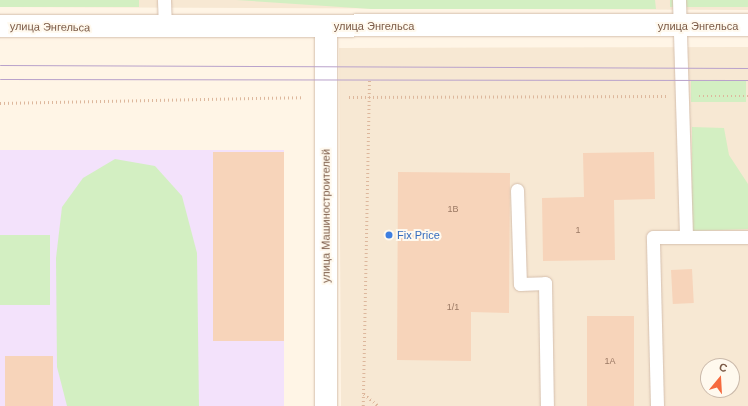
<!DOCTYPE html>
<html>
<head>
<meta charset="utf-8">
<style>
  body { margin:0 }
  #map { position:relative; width:748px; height:406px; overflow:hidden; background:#fff5e6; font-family:Arial,sans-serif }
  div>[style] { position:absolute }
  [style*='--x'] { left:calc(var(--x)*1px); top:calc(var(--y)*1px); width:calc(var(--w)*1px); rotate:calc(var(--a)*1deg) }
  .residential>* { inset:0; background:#f7e8d3 }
  .education>* { inset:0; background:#f3e2fb; transform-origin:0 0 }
  .green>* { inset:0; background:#d3efc2; transform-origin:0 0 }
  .building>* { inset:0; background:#f7d4ba; transform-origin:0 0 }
  .path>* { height:2.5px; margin-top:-1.25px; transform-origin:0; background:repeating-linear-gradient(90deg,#ddb79c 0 1px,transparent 0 4px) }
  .roads { filter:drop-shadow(0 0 1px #d5bfad) drop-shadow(0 0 1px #d5bfad) }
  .service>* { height:13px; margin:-6.5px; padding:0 6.5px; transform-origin:6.5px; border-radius:6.5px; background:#fff }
  .minor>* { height:22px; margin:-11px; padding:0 11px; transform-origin:11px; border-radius:11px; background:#fff }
  .secondary>* { height:22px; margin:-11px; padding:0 11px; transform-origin:11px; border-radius:11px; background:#fff }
  .tram>* { height:1px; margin:-0.5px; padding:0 0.5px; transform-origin:0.5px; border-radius:0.5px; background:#b9a2cb }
  .dots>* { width:11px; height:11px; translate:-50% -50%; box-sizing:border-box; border:2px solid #fff9ee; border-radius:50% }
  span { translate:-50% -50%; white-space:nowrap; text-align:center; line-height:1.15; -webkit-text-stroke:4px #fff9ee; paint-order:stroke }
  .number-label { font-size:9px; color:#9b7964 }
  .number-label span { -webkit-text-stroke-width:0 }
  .street-label { font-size:11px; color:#7c5b47 }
  .shop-label { font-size:11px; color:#366cbe }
  .left { translate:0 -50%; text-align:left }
  .north { position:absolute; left:700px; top:358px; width:40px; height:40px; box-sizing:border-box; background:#fff9ee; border:1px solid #cbbaab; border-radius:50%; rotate:18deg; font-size:11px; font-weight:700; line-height:16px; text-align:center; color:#7c5b47 }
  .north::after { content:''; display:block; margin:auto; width:14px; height:18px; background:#f66a3e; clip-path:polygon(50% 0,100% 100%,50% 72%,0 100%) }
</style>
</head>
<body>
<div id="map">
  <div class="residential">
    <i style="clip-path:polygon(0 0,748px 0,748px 10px,0 7px)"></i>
    <i style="clip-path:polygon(evenodd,748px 47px,748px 406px,341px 406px,339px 48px,748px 47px,708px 366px,732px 366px,732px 390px,708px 390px,708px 366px)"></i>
  </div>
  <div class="education">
    <i style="left:0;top:150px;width:284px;height:256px"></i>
  </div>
  <div class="green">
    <i style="left:0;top:0;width:139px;height:7px"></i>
    <i style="clip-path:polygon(236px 0,655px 0,656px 9px,371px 9px)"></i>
    <i style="left:670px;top:0;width:78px;height:7px"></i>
    <i style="left:691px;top:81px;width:55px;height:21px"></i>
    <i style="clip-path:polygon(692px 127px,724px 128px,729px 155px,748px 184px,748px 229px,692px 231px)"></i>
    <i style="clip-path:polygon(115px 159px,155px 166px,182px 196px,197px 253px,199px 406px,67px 406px,57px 367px,56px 258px,62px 207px,83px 178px)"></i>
    <i style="left:0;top:235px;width:50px;height:70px"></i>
  </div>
  <div class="building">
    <i style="left:213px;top:152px;width:71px;height:189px"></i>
    <i style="clip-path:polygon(654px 152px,655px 199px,614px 200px,615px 260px,543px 261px,542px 198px,584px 197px,583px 153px)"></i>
    <i style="clip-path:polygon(398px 172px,510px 173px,509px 313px,471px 312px,471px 361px,397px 360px)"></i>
    <i style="left:692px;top:269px;width:34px;height:21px;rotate:87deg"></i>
    <i style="left:587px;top:316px;width:47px;height:90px"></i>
    <i style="left:53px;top:356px;width:50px;height:48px;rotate:90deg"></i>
  </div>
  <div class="path">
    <i style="--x:699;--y:96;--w:49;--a:0"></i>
    <i style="--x:349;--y:97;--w:317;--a:-0.2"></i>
    <i style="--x:0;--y:103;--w:304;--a:-1.1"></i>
    <i style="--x:364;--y:394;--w:19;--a:39"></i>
    <i style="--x:363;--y:406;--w:326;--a:-88.9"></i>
  </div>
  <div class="roads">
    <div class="service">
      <i style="--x:164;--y:0;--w:28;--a:88"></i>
      <i style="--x:679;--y:0;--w:237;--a:88.3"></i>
      <i style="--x:517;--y:190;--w:94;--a:88.2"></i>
      <i style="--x:520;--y:284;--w:25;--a:-2"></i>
      <i style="--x:545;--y:283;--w:123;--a:89.1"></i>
      <i style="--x:657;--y:406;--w:169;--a:-91.4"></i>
      <i style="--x:653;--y:237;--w:95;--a:0"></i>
    </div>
    <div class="minor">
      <i style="--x:326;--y:406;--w:379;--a:-90"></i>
    </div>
    <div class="secondary">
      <i style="--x:0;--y:26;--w:748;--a:-0.08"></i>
    </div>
  </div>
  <div class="tram">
    <i style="--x:0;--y:65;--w:748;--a:0.23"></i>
    <i style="--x:0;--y:79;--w:748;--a:0.08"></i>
  </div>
  <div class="dots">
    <i style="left:389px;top:235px;background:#3f7fe0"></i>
  </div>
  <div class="number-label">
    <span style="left:453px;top:209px">1В</span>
    <span style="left:578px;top:230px">1</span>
    <span style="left:453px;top:307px">1/1</span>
    <span style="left:610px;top:361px">1А</span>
  </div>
  <div class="street-label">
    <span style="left:374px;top:26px">улица Энгельса</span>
    <span style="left:698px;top:26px">улица Энгельса</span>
    <span style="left:50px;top:27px;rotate:1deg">улица Энгельса</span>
    <span style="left:326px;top:216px;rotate:-90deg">улица Машиностроителей</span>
  </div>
  <div class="shop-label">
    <span class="left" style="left:397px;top:235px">Fix Price</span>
  </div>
  <div class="north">С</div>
</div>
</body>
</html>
